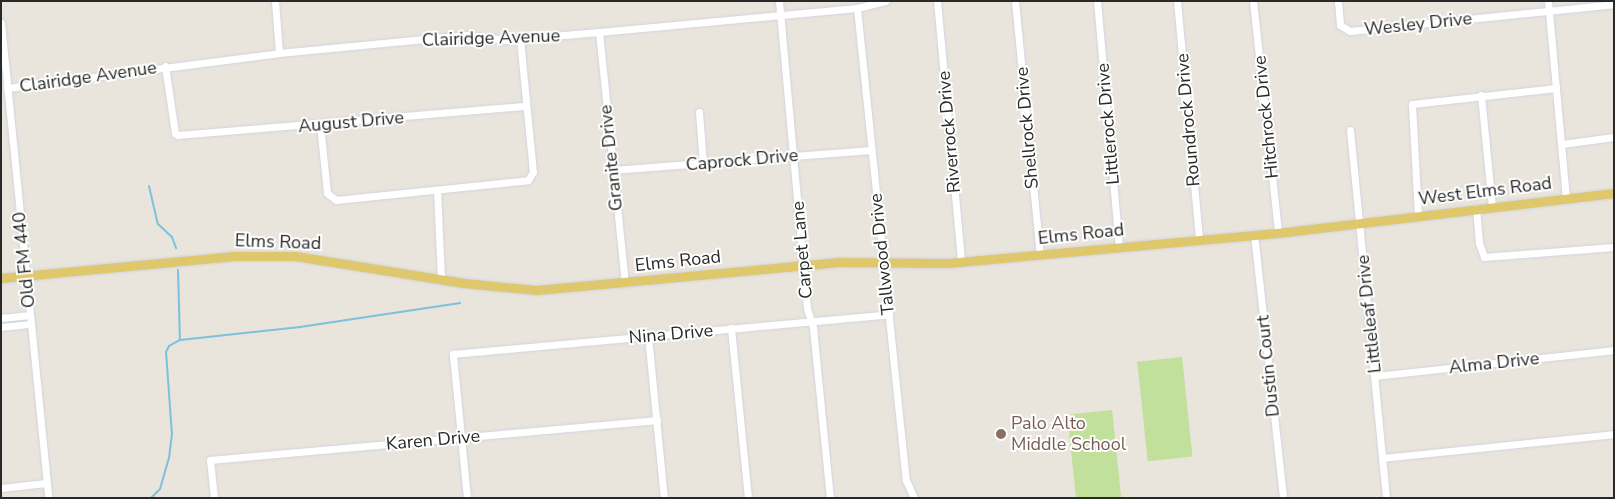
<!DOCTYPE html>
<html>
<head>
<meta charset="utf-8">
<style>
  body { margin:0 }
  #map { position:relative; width:1615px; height:499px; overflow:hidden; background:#e9e4dc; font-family:"Nunito Sans",sans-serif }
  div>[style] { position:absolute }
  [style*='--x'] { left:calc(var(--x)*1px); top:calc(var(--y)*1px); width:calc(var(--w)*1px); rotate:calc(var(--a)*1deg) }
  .pitch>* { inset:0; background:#c1e09b; transform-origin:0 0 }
  .stream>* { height:2px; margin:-1px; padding:0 1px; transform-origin:1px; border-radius:1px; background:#7ac2e0 }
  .roads { filter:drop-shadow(0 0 1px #d1d4e0) drop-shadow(0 0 1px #d1d4e0) }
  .minor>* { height:7px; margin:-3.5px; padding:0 3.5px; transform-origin:3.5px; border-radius:3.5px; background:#fff }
  .major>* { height:9px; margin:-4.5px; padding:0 4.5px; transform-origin:4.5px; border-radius:4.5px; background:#dfc76b }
  .dots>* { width:14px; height:14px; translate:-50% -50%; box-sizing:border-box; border:2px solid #fff; border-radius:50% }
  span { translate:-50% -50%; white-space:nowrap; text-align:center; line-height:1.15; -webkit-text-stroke:4px #fff; paint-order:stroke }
  .street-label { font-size:18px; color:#292929 }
  .education-label { font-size:18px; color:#785e54 }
  .left { translate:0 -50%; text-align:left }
  .frame { position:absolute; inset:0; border:2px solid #292929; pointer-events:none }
</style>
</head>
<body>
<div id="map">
  <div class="pitch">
    <i style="left:1182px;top:357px;width:100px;height:45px;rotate:84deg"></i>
    <i style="left:1112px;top:410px;width:88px;height:45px;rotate:84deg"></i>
  </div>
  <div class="stream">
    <i style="--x:149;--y:186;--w:39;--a:77"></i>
    <i style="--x:158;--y:224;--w:19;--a:43"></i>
    <i style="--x:172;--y:237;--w:12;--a:70"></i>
    <i style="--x:178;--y:270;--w:70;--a:88.4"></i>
    <i style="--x:151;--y:498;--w:13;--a:-45"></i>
    <i style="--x:160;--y:489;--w:32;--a:-74"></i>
    <i style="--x:169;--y:458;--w:23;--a:-83"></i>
    <i style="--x:172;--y:435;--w:83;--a:-94.1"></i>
    <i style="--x:166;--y:352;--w:7;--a:-63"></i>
    <i style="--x:169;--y:346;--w:13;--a:-29"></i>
    <i style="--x:180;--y:340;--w:121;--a:-6.2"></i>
    <i style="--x:300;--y:327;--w:162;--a:-8.5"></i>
  </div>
  <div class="roads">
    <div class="minor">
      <i style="--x:275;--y:1;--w:52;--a:85.6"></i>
      <i style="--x:779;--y:1;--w:308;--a:84.8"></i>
      <i style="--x:807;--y:308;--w:21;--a:73"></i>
      <i style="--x:813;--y:328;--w:171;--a:84.3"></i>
      <i style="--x:937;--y:1;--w:262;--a:84.7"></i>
      <i style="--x:1015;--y:1;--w:255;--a:84.4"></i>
      <i style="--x:1097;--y:1;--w:247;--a:84.9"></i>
      <i style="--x:1177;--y:1;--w:239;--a:84.7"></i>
      <i style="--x:1253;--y:1;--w:233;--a:83.8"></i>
      <i style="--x:1338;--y:1;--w:24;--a:85"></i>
      <i style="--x:1340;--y:25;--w:12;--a:31"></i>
      <i style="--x:1350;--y:31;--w:265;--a:-5.8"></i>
      <i style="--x:1548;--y:1;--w:198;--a:84.8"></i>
      <i style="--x:857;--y:8;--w:475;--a:84.1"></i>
      <i style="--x:906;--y:480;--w:20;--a:66"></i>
      <i style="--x:1;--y:23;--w:477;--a:84.3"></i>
      <i style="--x:599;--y:32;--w:252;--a:84.1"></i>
      <i style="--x:165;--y:66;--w:68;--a:81.5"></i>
      <i style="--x:175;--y:133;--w:4;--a:34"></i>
      <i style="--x:178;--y:135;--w:349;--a:-4.8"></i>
      <i style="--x:7;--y:88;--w:274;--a:-7.3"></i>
      <i style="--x:279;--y:53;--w:188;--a:-5.5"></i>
      <i style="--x:466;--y:35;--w:39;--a:7"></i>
      <i style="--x:505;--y:40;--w:94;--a:-4.9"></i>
      <i style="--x:599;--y:32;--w:259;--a:-5.3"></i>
      <i style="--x:857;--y:8;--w:29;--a:-14"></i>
      <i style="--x:1481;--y:95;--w:113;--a:84.4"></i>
      <i style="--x:699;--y:112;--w:52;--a:85.6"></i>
      <i style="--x:320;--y:125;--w:68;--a:84.1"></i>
      <i style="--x:327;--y:193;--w:11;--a:38"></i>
      <i style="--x:336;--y:200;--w:193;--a:-5.9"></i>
      <i style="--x:528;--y:180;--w:9;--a:-58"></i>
      <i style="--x:533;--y:172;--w:134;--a:-95.6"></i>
      <i style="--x:1350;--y:130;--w:370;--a:84.4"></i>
      <i style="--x:1562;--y:144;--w:52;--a:-7.7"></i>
      <i style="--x:612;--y:170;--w:260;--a:-4.4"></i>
      <i style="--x:437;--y:190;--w:89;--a:87.4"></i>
      <i style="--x:1476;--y:208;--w:35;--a:85"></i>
      <i style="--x:1479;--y:243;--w:15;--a:70"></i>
      <i style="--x:1484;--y:257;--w:130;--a:-4.4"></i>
      <i style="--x:1418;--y:216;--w:112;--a:-93.1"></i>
      <i style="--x:1412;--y:104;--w:145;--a:-6.3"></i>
      <i style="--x:1254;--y:234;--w:266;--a:83.7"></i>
      <i style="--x:1;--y:318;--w:29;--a:-6"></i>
      <i style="--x:1;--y:327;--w:30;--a:-6"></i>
      <i style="--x:731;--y:328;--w:171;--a:84.3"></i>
      <i style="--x:648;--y:336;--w:163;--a:84.4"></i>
      <i style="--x:1375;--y:376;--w:240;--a:-6.2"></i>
      <i style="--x:1382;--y:458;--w:233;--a:-5.9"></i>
      <i style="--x:1;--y:488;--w:45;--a:-6.3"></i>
      <i style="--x:214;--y:498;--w:38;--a:-96"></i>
      <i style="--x:210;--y:460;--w:449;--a:-5.1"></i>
      <i style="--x:467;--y:498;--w:145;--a:-95.6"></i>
      <i style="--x:453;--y:354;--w:438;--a:-5.2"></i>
    </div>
    <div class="major">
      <i style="--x:1;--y:278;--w:232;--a:-5.4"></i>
      <i style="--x:232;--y:256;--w:63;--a:0"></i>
      <i style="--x:295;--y:256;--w:171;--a:9.1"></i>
      <i style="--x:464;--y:283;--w:73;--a:5.5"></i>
      <i style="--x:537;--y:290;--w:301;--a:-5.3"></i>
      <i style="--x:837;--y:262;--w:110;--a:0.5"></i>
      <i style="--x:947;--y:263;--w:332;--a:-5.2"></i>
      <i style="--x:1278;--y:233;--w:338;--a:-6.8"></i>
    </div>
  </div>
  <div class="dots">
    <i style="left:1001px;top:434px;background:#8d6e63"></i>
  </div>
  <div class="street-label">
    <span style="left:1418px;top:24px;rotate:-6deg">Wesley Drive</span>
    <span style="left:491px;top:38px;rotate:-2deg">Clairidge Avenue</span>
    <span style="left:88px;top:77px;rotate:-8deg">Clairidge Avenue</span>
    <span style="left:1266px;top:117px;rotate:-96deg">Hitchrock Drive</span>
    <span style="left:1188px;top:120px;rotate:-95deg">Roundrock Drive</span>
    <span style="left:351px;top:122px;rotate:-5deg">August Drive</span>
    <span style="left:1108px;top:124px;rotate:-95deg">Littlerock Drive</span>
    <span style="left:1027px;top:128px;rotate:-95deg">Shellrock Drive</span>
    <span style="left:949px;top:132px;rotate:-95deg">Riverrock Drive</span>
    <span style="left:611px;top:158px;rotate:-96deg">Granite Drive</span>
    <span style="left:742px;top:160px;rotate:-5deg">Caprock Drive</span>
    <span style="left:1485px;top:191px;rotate:-7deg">West Elms Road</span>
    <span style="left:1081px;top:234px;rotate:-6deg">Elms Road</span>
    <span style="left:278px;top:242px;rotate:2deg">Elms Road</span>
    <span style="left:802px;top:250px;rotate:-95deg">Carpet Lane</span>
    <span style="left:882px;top:254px;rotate:-96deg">Tallwood Drive</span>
    <span style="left:24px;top:260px;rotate:-96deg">Old FM 440</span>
    <span style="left:678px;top:261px;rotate:-6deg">Elms Road</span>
    <span style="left:1369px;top:314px;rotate:-96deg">Littleleaf Drive</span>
    <span style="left:671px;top:334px;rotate:-5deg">Nina Drive</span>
    <span style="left:1494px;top:363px;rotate:-6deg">Alma Drive</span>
    <span style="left:1268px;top:366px;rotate:-96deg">Dustin Court</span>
    <span style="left:433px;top:440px;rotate:-5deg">Karen Drive</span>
  </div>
  <div class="education-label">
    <span class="left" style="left:1011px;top:434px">Palo Alto<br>Middle School</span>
  </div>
  <div class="frame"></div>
</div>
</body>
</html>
